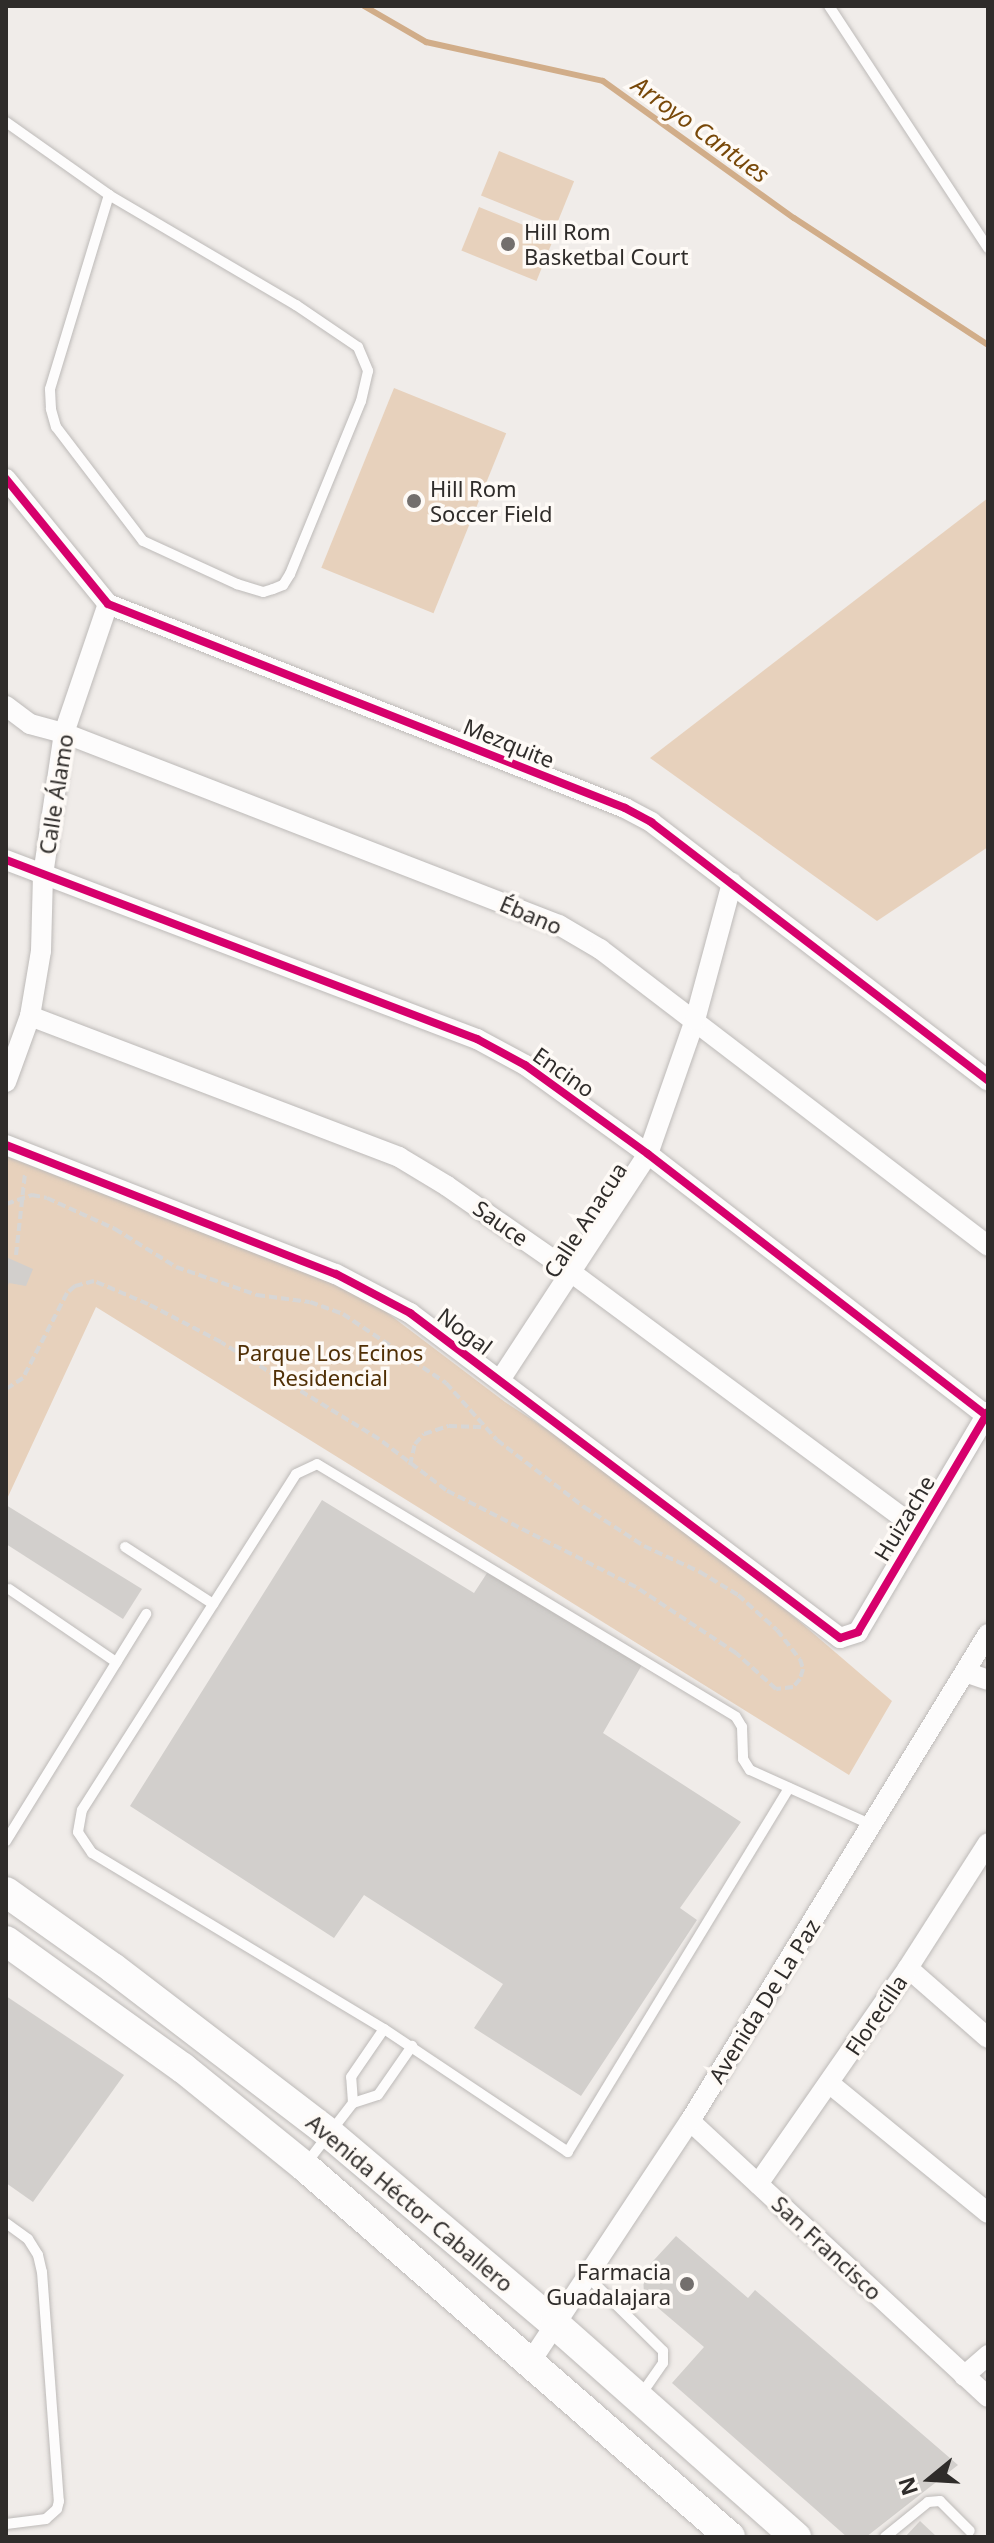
<!DOCTYPE html>
<html>
<head>
<meta charset="utf-8">
<style>
  body { margin:0 }
  #map { position:relative; width:994px; height:2543px; overflow:hidden; background:#f0ece9; font-family:"Noto Sans",sans-serif }
  div>[style] { position:absolute }
  [style*='--x'] { left:calc(var(--x)*1px); top:calc(var(--y)*1px); width:calc(var(--w)*1px); rotate:calc(var(--a)*1deg) }
  .green>* { inset:0; background:#e7d1bc; transform-origin:0 0 }
  .stream>* { height:6px; margin:-3px; padding:0 3px; transform-origin:3px; border-radius:3px; background:#d1ad89 }
  .building>* { inset:0; background:#d2cfcc }
  .path>* { height:4px; margin-top:-2px; transform-origin:0; background:repeating-linear-gradient(90deg,#d7d6d5 0 8px,transparent 0 12px) }
  .roads { filter:drop-shadow(0 0 2px #bdbab8) drop-shadow(0 0 2px #bdbab8) }
  .service>* { height:10px; margin:-5px; padding:0 5px; transform-origin:5px; border-radius:5px; background:#fdfcfc }
  .minor>* { height:20px; margin:-10px; padding:0 10px; transform-origin:10px; border-radius:10px; background:#fdfcfc }
  .secondary>* { height:30px; margin:-15px; padding:0 15px; transform-origin:15px; border-radius:15px; background:#fdfcfc }
  .cycleway>* { height:8px; margin:-4px; padding:0 4px; transform-origin:4px; border-radius:4px; background:#d6006c }
  .dots>* { width:22px; height:22px; translate:-50% -50%; box-sizing:border-box; border:4px solid #fefaf6; border-radius:50% }
  span { translate:-50% -50%; white-space:nowrap; text-align:center; line-height:1.15; -webkit-text-stroke:7px #fefaf6; paint-order:stroke }
  .poi-label { font-size:22px; color:#2f2c2a }
  .left { translate:0 -50%; text-align:left }
  .right { translate:-100% -50%; text-align:right }
  .street-label { font-size:22px; color:#2f2c2a }
  .park-label { font-size:22px; color:#502f05 }
  .water-label { font-size:24px; color:#784809; font-style:italic }
  .frame { position:absolute; inset:0; border:8px solid #2f2c2a; pointer-events:none }
  .north { position:absolute; left:890px; top:2439px; width:80px; height:80px; -webkit-text-stroke:6px #fefaf6; paint-order:stroke; rotate:252deg; font-size:22px; font-weight:700; line-height:32px; text-align:center; color:#2f2c2a }
  .north::after { content:''; display:block; margin:auto; width:28px; height:36px; background:#2f2c2a; clip-path:polygon(50% 0,100% 100%,50% 72%,0 100%) }
</style>
</head>
<body>
<div id="map">
  <div class="green">
    <i style="left:499px;top:151px;width:81px;height:48px;rotate:22deg"></i>
    <i style="left:479px;top:207px;width:81px;height:47px;rotate:22deg"></i>
    <i style="left:394px;top:388px;width:121px;height:194px;rotate:22deg"></i>
    <i style="clip-path:polygon(988px 498px,988px 847px,877px 921px,650px 758px)"></i>
    <i style="clip-path:polygon(6px 1156px,365px 1296px,505px 1402px,591px 1458px,743px 1573px,892px 1701px,849px 1775px,96px 1307px,6px 1501px)"></i>
  </div>
  <div class="stream">
    <i style="--x:364;--y:6;--w:72;--a:30.1"></i>
    <i style="--x:426;--y:42;--w:181;--a:12.4"></i>
    <i style="--x:603;--y:81;--w:235;--a:35.7"></i>
    <i style="--x:794;--y:218;--w:232;--a:33.2"></i>
  </div>
  <div class="building">
    <i style="clip-path:polygon(6px 1257px,33px 1269px,26px 1286px,9px 1283px,6px 1290px)"></i>
    <i style="clip-path:polygon(322px 1500px,474px 1593px,489px 1570px,643px 1663px,603px 1733px,741px 1822px,680px 1908px,697px 1920px,581px 2096px,474px 2028px,503px 1984px,364px 1895px,334px 1938px,130px 1806px)"></i>
    <i style="clip-path:polygon(6px 1505px,142px 1589px,123px 1619px,6px 1544px)"></i>
    <i style="clip-path:polygon(6px 1996px,124px 2075px,33px 2202px,6px 2183px)"></i>
    <i style="clip-path:polygon(676px 2236px,748px 2298px,755px 2290px,958px 2465px,866px 2537px,847px 2537px,672px 2383px,704px 2347px,644px 2296px,643px 2272px)"></i>
    <i style="clip-path:polygon(920px 2521px,937px 2537px,905px 2537px)"></i>
  </div>
  <div class="path">
    <i style="--x:6;--y:1204;--w:28;--a:-19"></i>
    <i style="--x:32;--y:1195;--w:15;--a:11"></i>
    <i style="--x:47;--y:1198;--w:75;--a:24.5"></i>
    <i style="--x:115;--y:1229;--w:72;--a:31.9"></i>
    <i style="--x:176;--y:1267;--w:86;--a:19.1"></i>
    <i style="--x:257;--y:1295;--w:53;--a:7.5"></i>
    <i style="--x:310;--y:1302;--w:35;--a:20"></i>
    <i style="--x:343;--y:1314;--w:124;--a:33.8"></i>
    <i style="--x:446;--y:1383;--w:76;--a:48.2"></i>
    <i style="--x:497;--y:1440;--w:110;--a:37.6"></i>
    <i style="--x:584;--y:1507;--w:72;--a:33"></i>
    <i style="--x:644;--y:1546;--w:62;--a:24.9"></i>
    <i style="--x:700;--y:1572;--w:44;--a:31.2"></i>
    <i style="--x:738;--y:1595;--w:52;--a:41.9"></i>
    <i style="--x:777;--y:1630;--w:37;--a:52"></i>
    <i style="--x:800;--y:1659;--w:10;--a:73"></i>
    <i style="--x:803;--y:1669;--w:10;--a:107"></i>
    <i style="--x:800;--y:1679;--w:11;--a:131"></i>
    <i style="--x:793;--y:1687;--w:17;--a:173"></i>
    <i style="--x:776;--y:1689;--w:54;--a:-138"></i>
    <i style="--x:736;--y:1653;--w:120;--a:-146.6"></i>
    <i style="--x:636;--y:1587;--w:213;--a:-153"></i>
    <i style="--x:446;--y:1490;--w:84;--a:-142.7"></i>
    <i style="--x:379;--y:1439;--w:185;--a:-148.5"></i>
    <i style="--x:221;--y:1342;--w:82;--a:-152.5"></i>
    <i style="--x:148;--y:1304;--w:59;--a:-156.9"></i>
    <i style="--x:94;--y:1281;--w:20;--a:165"></i>
    <i style="--x:75;--y:1286;--w:11;--a:139"></i>
    <i style="--x:67;--y:1293;--w:96;--a:117.4"></i>
    <i style="--x:23;--y:1378;--w:20;--a:147"></i>
    <i style="--x:16;--y:1255;--w:81;--a:-83.7"></i>
    <i style="--x:410;--y:1465;--w:22;--a:-77"></i>
    <i style="--x:415;--y:1444;--w:13;--a:-48"></i>
    <i style="--x:424;--y:1434;--w:26;--a:-18"></i>
    <i style="--x:449;--y:1426;--w:36;--a:2"></i>
  </div>
  <div class="roads">
    <div class="service">
      <i style="--x:829;--y:6;--w:290;--a:56.7"></i>
      <i style="--x:6;--y:122;--w:126;--a:35.3"></i>
      <i style="--x:109;--y:195;--w:217;--a:30.5"></i>
      <i style="--x:296;--y:305;--w:75;--a:34.1"></i>
      <i style="--x:358;--y:347;--w:26;--a:67"></i>
      <i style="--x:368;--y:371;--w:31;--a:103"></i>
      <i style="--x:361;--y:401;--w:187;--a:112.3"></i>
      <i style="--x:290;--y:574;--w:13;--a:122"></i>
      <i style="--x:283;--y:585;--w:11;--a:158"></i>
      <i style="--x:273;--y:589;--w:10;--a:163"></i>
      <i style="--x:263;--y:592;--w:27;--a:-163"></i>
      <i style="--x:237;--y:584;--w:103;--a:-155.4"></i>
      <i style="--x:143;--y:541;--w:143;--a:-127.3"></i>
      <i style="--x:56;--y:427;--w:19;--a:-106"></i>
      <i style="--x:51;--y:409;--w:20;--a:-93"></i>
      <i style="--x:50;--y:389;--w:203;--a:-73.1"></i>
      <i style="--x:125;--y:1547;--w:105;--a:32.9"></i>
      <i style="--x:9;--y:1589;--w:130;--a:34.3"></i>
      <i style="--x:789;--y:1788;--w:426;--a:121.3"></i>
      <i style="--x:568;--y:2152;--w:221;--a:-146.2"></i>
      <i style="--x:384;--y:2029;--w:341;--a:-148.9"></i>
      <i style="--x:92;--y:1853;--w:25;--a:-124"></i>
      <i style="--x:78;--y:1832;--w:22;--a:-80"></i>
      <i style="--x:82;--y:1810;--w:398;--a:-57.5"></i>
      <i style="--x:296;--y:1474;--w:23;--a:-25"></i>
      <i style="--x:317;--y:1464;--w:489;--a:31.1"></i>
      <i style="--x:736;--y:1717;--w:12;--a:59"></i>
      <i style="--x:742;--y:1727;--w:32;--a:88"></i>
      <i style="--x:743;--y:1759;--w:13;--a:58"></i>
      <i style="--x:750;--y:1770;--w:134;--a:24.3"></i>
      <i style="--x:6;--y:1841;--w:267;--a:-58.3"></i>
      <i style="--x:353;--y:2103;--w:26;--a:-94"></i>
      <i style="--x:351;--y:2077;--w:58;--a:-55.5"></i>
      <i style="--x:305;--y:2165;--w:78;--a:-52.3"></i>
      <i style="--x:353;--y:2103;--w:26;--a:-18"></i>
      <i style="--x:378;--y:2095;--w:60;--a:-55.2"></i>
      <i style="--x:6;--y:2223;--w:27;--a:36"></i>
      <i style="--x:28;--y:2239;--w:19;--a:58"></i>
      <i style="--x:38;--y:2255;--w:17;--a:77"></i>
      <i style="--x:42;--y:2272;--w:230;--a:85.8"></i>
      <i style="--x:59;--y:2501;--w:8;--a:104"></i>
      <i style="--x:57;--y:2509;--w:15;--a:138"></i>
      <i style="--x:46;--y:2519;--w:40;--a:172.9"></i>
      <i style="--x:587;--y:2276;--w:107;--a:44.6"></i>
      <i style="--x:663;--y:2351;--w:12;--a:90"></i>
      <i style="--x:663;--y:2363;--w:40;--a:124.9"></i>
      <i style="--x:885;--y:2537;--w:55;--a:-39.1"></i>
      <i style="--x:928;--y:2502;--w:12;--a:-5"></i>
      <i style="--x:940;--y:2501;--w:42;--a:45"></i>
    </div>
    <div class="minor">
      <i style="--x:6;--y:479;--w:161;--a:50.8"></i>
      <i style="--x:108;--y:604;--w:556;--a:21.53"></i>
      <i style="--x:625;--y:808;--w:30;--a:28"></i>
      <i style="--x:651;--y:822;--w:425;--a:37.5"></i>
      <i style="--x:6;--y:706;--w:30;--a:37"></i>
      <i style="--x:30;--y:724;--w:35;--a:15"></i>
      <i style="--x:64;--y:733;--w:531;--a:21.2"></i>
      <i style="--x:559;--y:925;--w:48;--a:30.3"></i>
      <i style="--x:600;--y:949;--w:489;--a:37.4"></i>
      <i style="--x:6;--y:860;--w:504;--a:20.81"></i>
      <i style="--x:477;--y:1039;--w:55;--a:28.4"></i>
      <i style="--x:525;--y:1065;--w:152;--a:35.9"></i>
      <i style="--x:648;--y:1154;--w:430;--a:37.7"></i>
      <i style="--x:30;--y:1016;--w:395;--a:20.9"></i>
      <i style="--x:399;--y:1157;--w:56;--a:31.1"></i>
      <i style="--x:447;--y:1186;--w:152;--a:34.8"></i>
      <i style="--x:572;--y:1273;--w:430;--a:36.5"></i>
      <i style="--x:6;--y:1082;--w:70;--a:-70"></i>
      <i style="--x:30;--y:1016;--w:66;--a:-80.4"></i>
      <i style="--x:41;--y:951;--w:76;--a:-88.5"></i>
      <i style="--x:43;--y:875;--w:144;--a:-81.6"></i>
      <i style="--x:64;--y:733;--w:136;--a:-71.2"></i>
      <i style="--x:6;--y:1145;--w:354;--a:21.4"></i>
      <i style="--x:336;--y:1274;--w:84;--a:27.8"></i>
      <i style="--x:410;--y:1313;--w:539;--a:37.08"></i>
      <i style="--x:840;--y:1638;--w:19;--a:-18"></i>
      <i style="--x:858;--y:1632;--w:256;--a:-59.4"></i>
      <i style="--x:500;--y:1380;--w:270;--a:-56.8"></i>
      <i style="--x:648;--y:1154;--w:142;--a:-70.7"></i>
      <i style="--x:695;--y:1020;--w:142;--a:-74.9"></i>
      <i style="--x:965;--y:1672;--w:24;--a:19"></i>
      <i style="--x:908;--y:1968;--w:106;--a:41.2"></i>
      <i style="--x:829;--y:2083;--w:205;--a:39.3"></i>
      <i style="--x:690;--y:2121;--w:406;--a:42.8"></i>
      <i style="--x:758;--y:2184;--w:263;--a:-55.2"></i>
      <i style="--x:908;--y:1968;--w:148;--a:-57.4"></i>
      <i style="--x:531;--y:2361;--w:288;--a:-56.5"></i>
      <i style="--x:690;--y:2121;--w:571;--a:-58.54"></i>
      <i style="--x:964;--y:2376;--w:32;--a:-41"></i>
    </div>
    <div class="secondary">
      <i style="--x:6;--y:1892;--w:131;--a:35.4"></i>
      <i style="--x:113;--y:1968;--w:273;--a:37.4"></i>
      <i style="--x:330;--y:2134;--w:294;--a:40.2"></i>
      <i style="--x:555;--y:2324;--w:322;--a:41.5"></i>
      <i style="--x:6;--y:1941;--w:218;--a:35.7"></i>
      <i style="--x:183;--y:2068;--w:156;--a:39"></i>
      <i style="--x:304;--y:2166;--w:565;--a:41.05"></i>
    </div>
  </div>
  <div class="cycleway">
    <i style="--x:6;--y:479;--w:161;--a:50.8"></i>
    <i style="--x:108;--y:604;--w:556;--a:21.53"></i>
    <i style="--x:625;--y:808;--w:30;--a:28"></i>
    <i style="--x:651;--y:822;--w:425;--a:37.5"></i>
    <i style="--x:6;--y:860;--w:504;--a:20.81"></i>
    <i style="--x:477;--y:1039;--w:55;--a:28.4"></i>
    <i style="--x:525;--y:1065;--w:152;--a:35.9"></i>
    <i style="--x:648;--y:1154;--w:430;--a:37.7"></i>
    <i style="--x:6;--y:1145;--w:354;--a:21.4"></i>
    <i style="--x:336;--y:1274;--w:84;--a:27.8"></i>
    <i style="--x:410;--y:1313;--w:539;--a:37.08"></i>
    <i style="--x:840;--y:1638;--w:19;--a:-18"></i>
    <i style="--x:858;--y:1632;--w:256;--a:-59.4"></i>
  </div>
  <div class="dots">
    <i style="left:508px;top:244px;background:#736f6d"></i>
    <i style="left:414px;top:501px;background:#736f6d"></i>
    <i style="left:687px;top:2284px;background:#736f6d"></i>
  </div>
  <div class="poi-label">
    <span class="left" style="left:524px;top:244px">Hill Rom<br>Basketbal Court</span>
    <span class="left" style="left:430px;top:501px">Hill Rom<br>Soccer Field</span>
    <span class="right" style="left:671px;top:2284px">Farmacia<br>Guadalajara</span>
  </div>
  <div class="street-label">
    <span style="left:509px;top:743px;rotate:22deg">Mezquite</span>
    <span style="left:56px;top:794px;rotate:-81deg">Calle Álamo</span>
    <span style="left:531px;top:915px;rotate:23deg">Ébano</span>
    <span style="left:564px;top:1072px;rotate:35deg">Encino</span>
    <span style="left:585px;top:1220px;rotate:-57deg">Calle Anacua</span>
    <span style="left:501px;top:1223px;rotate:35deg">Sauce</span>
    <span style="left:465px;top:1331px;rotate:37deg">Nogal</span>
    <span style="left:904px;top:1518px;rotate:-59deg">Huizache</span>
    <span style="left:764px;top:2001px;rotate:-58deg">Avenida De La Paz</span>
    <span style="left:876px;top:2015px;rotate:-56deg">Florecilla</span>
    <span style="left:410px;top:2203px;rotate:40deg">Avenida Héctor Caballero</span>
    <span style="left:827px;top:2248px;rotate:43deg">San Francisco</span>
  </div>
  <div class="park-label">
    <span style="left:330px;top:1365px">Parque Los Ecinos<br>Residencial</span>
  </div>
  <div class="water-label">
    <span style="left:701px;top:129px;rotate:36deg">Arroyo Cantues</span>
  </div>
  <div class="frame"></div>
  <div class="north">N</div>
</div>
</body>
</html>
